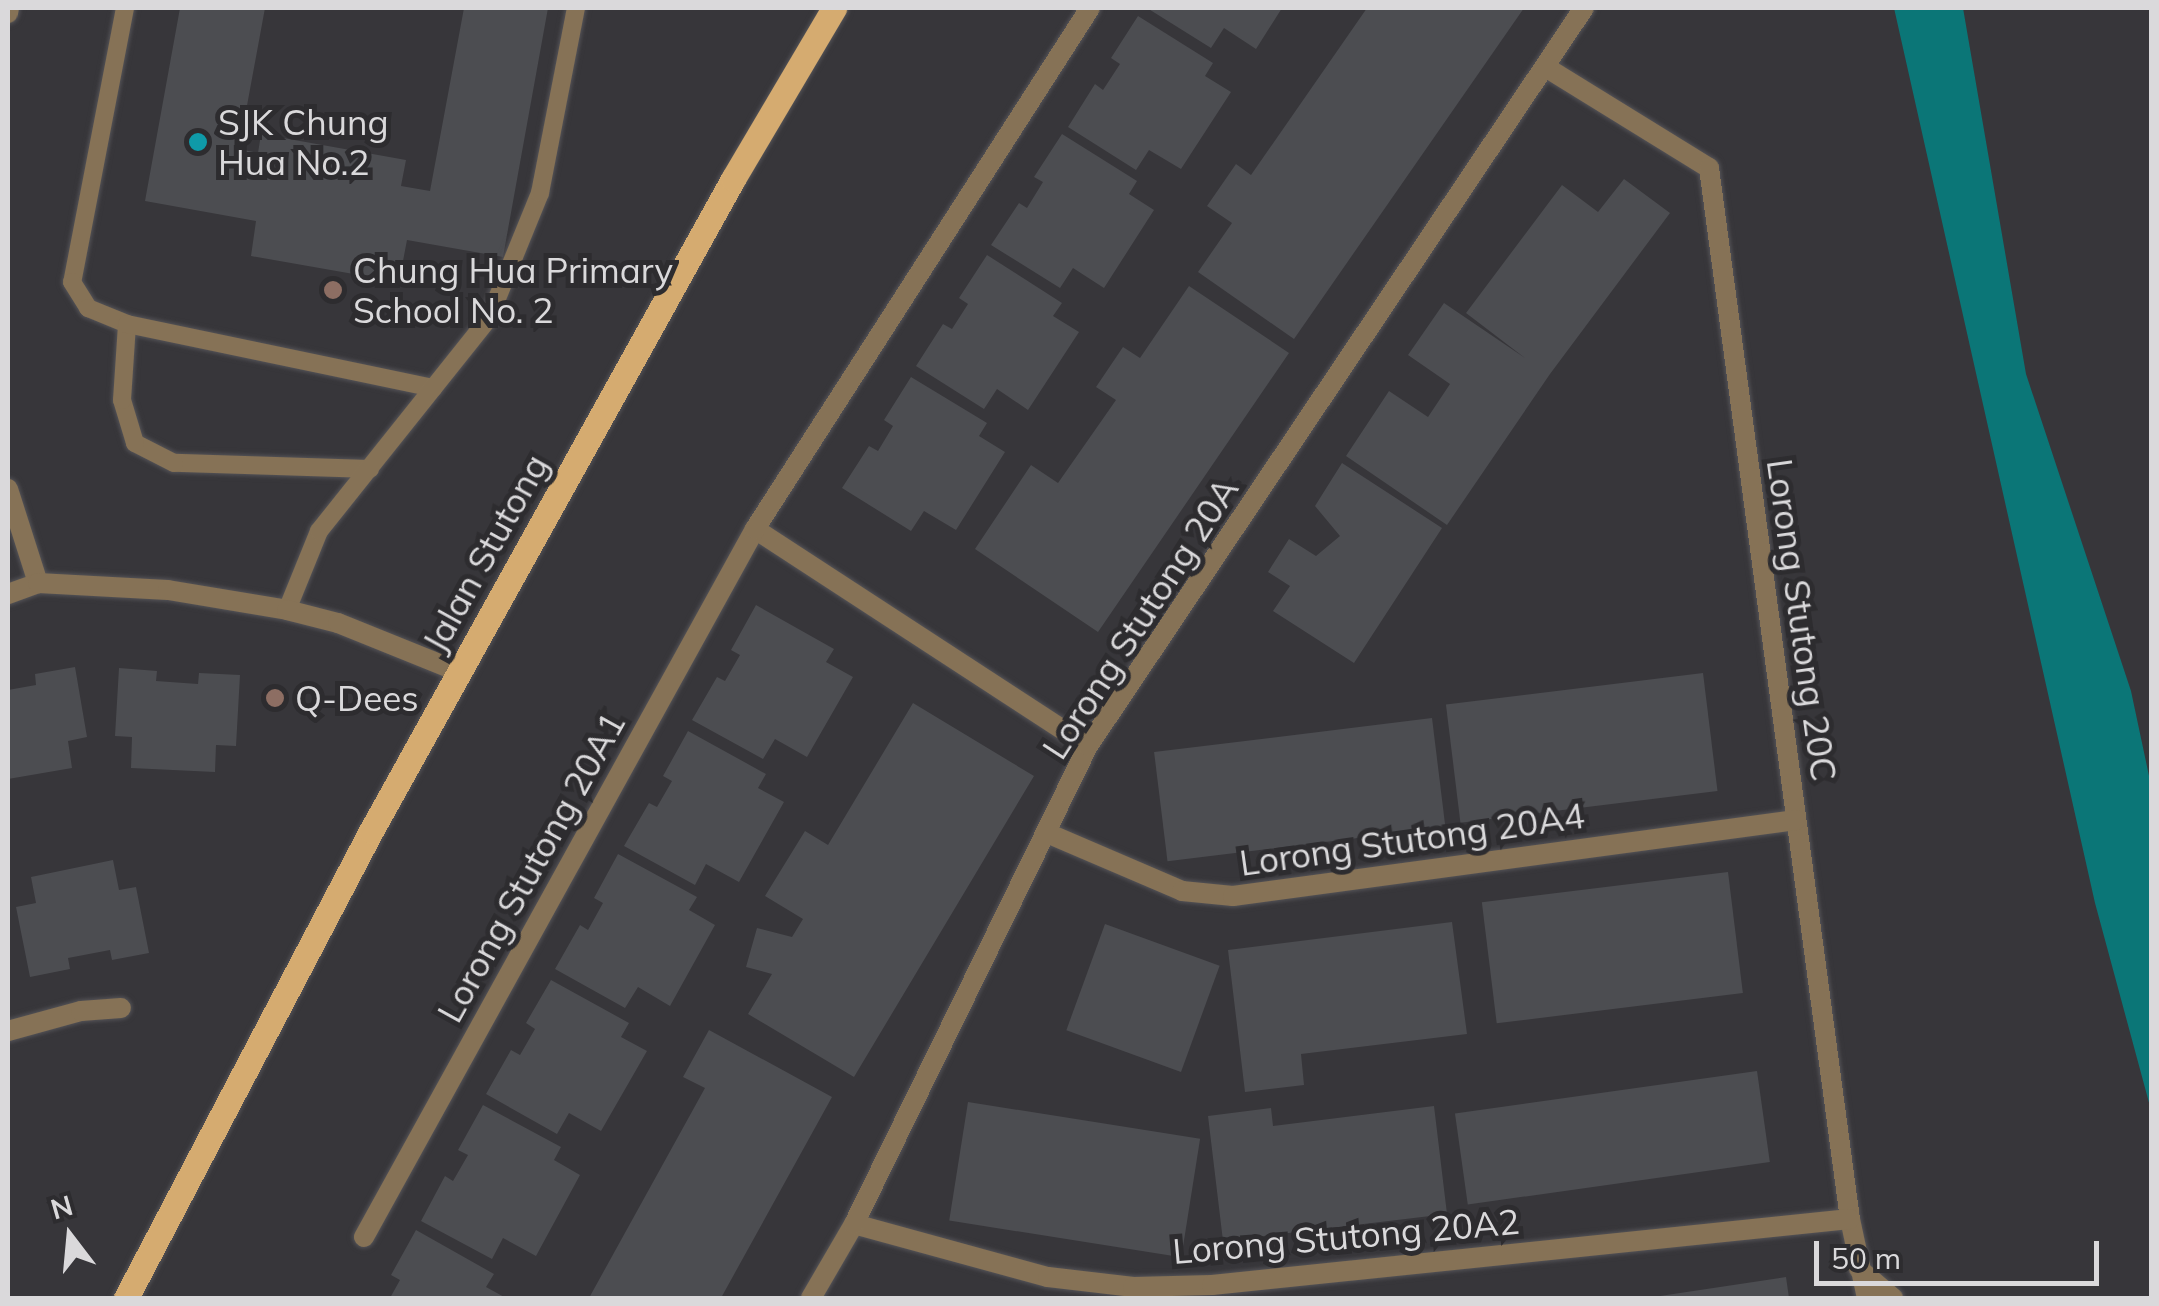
<!DOCTYPE html>
<html>
<head>
<meta charset="utf-8">
<style>
  body { margin:0 }
  #map { position:relative; width:2159px; height:1306px; overflow:hidden; background:#37363a; font-family:Mulish,sans-serif }
  div>[style] { position:absolute }
  [style*='--x'] { left:calc(var(--x)*1px); top:calc(var(--y)*1px); width:calc(var(--w)*1px); rotate:calc(var(--a)*1deg) }
  .water>* { inset:0; background:#0b7677 }
  .building>* { inset:0; background:#4c4d51; transform-origin:0 0 }
  .roads { filter:drop-shadow(0 0 2px #545357) drop-shadow(0 0 2px #545357) }
  .lane>* { height:18px; margin:-9px; padding:0 9px; transform-origin:9px; border-radius:9px; background:#867256 }
  .street>* { height:20px; margin:-10px; padding:0 10px; transform-origin:10px; border-radius:10px; background:#867256 }
  .primary>* { height:25px; margin:-12.5px; padding:0 12.5px; transform-origin:12.5px; border-radius:12.5px; background:#d5ab70 }
  .dots>* { width:28px; height:28px; translate:-50% -50%; box-sizing:border-box; border:5px solid #2d2c2f; border-radius:50% }
  span { translate:-50% -50%; white-space:nowrap; text-align:center; line-height:1.15; -webkit-text-stroke:10px #2d2c2f; paint-order:stroke }
  .poi-label { font-size:35px; color:#dad9db }
  .left { translate:0 -50%; text-align:left }
  .street-label { font-size:35px; color:#dad9db }
  .frame { position:absolute; inset:0; border:10px solid #dad9db; pointer-events:none }
  .north { position:absolute; left:20px; top:1186px; width:100px; height:100px; -webkit-text-stroke:8px #2d2c2f; paint-order:stroke; rotate:344deg; font-size:28px; font-weight:700; line-height:40px; text-align:center; color:#dad9db }
  .north::after { content:''; display:block; margin:auto; width:35px; height:45px; background:#dad9db; clip-path:polygon(50% 0,100% 100%,50% 72%,0 100%) }
  .scale { position:absolute; left:1814px; top:1241px; width:285px; height:45px; box-sizing:border-box; border:5px solid #dad9db; border-top:0; padding-left:12px; font-size:30px; line-height:35px; white-space:nowrap; color:#dad9db; -webkit-text-stroke:8px #2d2c2f; paint-order:stroke }
</style>
</head>
<body>
<div id="map">
  <div class="water">
    <i style="clip-path:polygon(1894px 8px,1963px 8px,2026px 374px,2131px 691px,2152px 790px,2151px 1110px,2095px 903px)"></i>
  </div>
  <div class="building">
    <i style="clip-path:polygon(180px 8px,265px 8px,239px 149px,258px 153px,261px 134px,406px 160px,401px 186px,430px 191px,464px 8px,548px 8px,503px 257px,407px 240px,399px 282px,251px 256px,256px 221px,145px 201px)"></i>
    <i style="clip-path:polygon(1147px 8px,1282px 8px,1256px 49px,1224px 28px,1211px 48px)"></i>
    <i style="clip-path:polygon(1367px 8px,1524px 8px,1294px 339px,1198px 272px,1232px 223px,1207px 206px,1236px 164px,1251px 175px)"></i>
    <i style="clip-path:polygon(1138px 16px,1213px 63px,1205px 76px,1231px 92px,1181px 169px,1149px 150px,1136px 170px,1068px 127px,1095px 84px,1103px 90px,1120px 64px,1111px 58px)"></i>
    <i style="clip-path:polygon(1062px 134px,1137px 181px,1129px 194px,1154px 210px,1104px 288px,1073px 268px,1060px 288px,991px 245px,1019px 203px,1027px 208px,1043px 182px,1034px 177px)"></i>
    <i style="clip-path:polygon(1624px 179px,1670px 213px,1550px 374px,1447px 525px,1346px 456px,1389px 391px,1428px 417px,1450px 384px,1408px 355px,1444px 303px,1525px 358px,1466px 313px,1562px 185px,1598px 212px)"></i>
    <i style="clip-path:polygon(987px 255px,1062px 303px,1053px 316px,1079px 332px,1028px 410px,997px 389px,984px 409px,916px 366px,943px 324px,952px 329px,968px 304px,959px 298px)"></i>
    <i style="clip-path:polygon(1189px 286px,1289px 353px,1098px 632px,975px 549px,1031px 465px,1058px 483px,1116px 400px,1096px 387px,1123px 347px,1140px 358px)"></i>
    <i style="clip-path:polygon(911px 377px,987px 423px,979px 436px,1005px 452px,956px 530px,924px 511px,911px 531px,842px 488px,869px 446px,878px 451px,893px 426px,884px 420px)"></i>
    <i style="clip-path:polygon(1342px 463px,1442px 528px,1354px 663px,1273px 611px,1290px 586px,1268px 572px,1289px 539px,1316px 556px,1340px 536px,1315px 506px)"></i>
    <i style="clip-path:polygon(756px 605px,834px 649px,826px 662px,853px 677px,807px 757px,775px 739px,763px 759px,692px 720px,717px 677px,725px 681px,740px 655px,731px 650px)"></i>
    <i style="clip-path:polygon(75px 667px,87px 737px,68px 741px,72px 768px,8px 779px,8px 690px,36px 685px,35px 674px)"></i>
    <i style="clip-path:polygon(119px 668px,157px 671px,156px 681px,198px 684px,199px 673px,240px 675px,236px 746px,216px 745px,215px 772px,131px 768px,132px 737px,115px 736px)"></i>
    <i style="left:1703px;top:673px;width:119px;height:259px;rotate:83deg"></i>
    <i style="clip-path:polygon(913px 703px,1034px 776px,854px 1077px,748px 1014px,772px 974px,746px 967px,757px 928px,792px 937px,803px 919px,765px 896px,805px 831px,828px 845px)"></i>
    <i style="left:1432px;top:718px;width:110px;height:280px;rotate:83deg"></i>
    <i style="clip-path:polygon(688px 731px,766px 774px,758px 788px,784px 802px,739px 882px,706px 864px,695px 885px,624px 846px,649px 803px,657px 807px,672px 781px,663px 776px)"></i>
    <i style="clip-path:polygon(618px 854px,697px 897px,689px 910px,715px 925px,670px 1006px,638px 987px,625px 1008px,555px 969px,580px 925px,588px 930px,603px 903px,594px 898px)"></i>
    <i style="clip-path:polygon(113px 860px,119px 890px,136px 887px,149px 953px,112px 960px,110px 950px,68px 958px,70px 969px,30px 977px,16px 907px,36px 903px,31px 877px)"></i>
    <i style="left:1728px;top:872px;width:122px;height:248px;rotate:83deg"></i>
    <i style="clip-path:polygon(1452px 922px,1467px 1034px,1301px 1054px,1304px 1085px,1245px 1092px,1228px 950px)"></i>
    <i style="left:1105px;top:924px;width:122px;height:113px;rotate:20deg"></i>
    <i style="clip-path:polygon(551px 980px,629px 1023px,621px 1037px,647px 1051px,601px 1131px,569px 1113px,557px 1134px,486px 1094px,511px 1050px,520px 1055px,535px 1029px,526px 1023px)"></i>
    <i style="clip-path:polygon(709px 1030px,832px 1097px,721px 1298px,589px 1298px,705px 1088px,683px 1077px)"></i>
    <i style="left:1757px;top:1071px;width:92px;height:305px;rotate:82deg"></i>
    <i style="left:968px;top:1102px;width:235px;height:120px;rotate:9deg"></i>
    <i style="clip-path:polygon(483px 1105px,561px 1147px,554px 1160px,580px 1175px,536px 1256px,503px 1238px,492px 1259px,421px 1221px,445px 1176px,453px 1181px,468px 1155px,458px 1150px)"></i>
    <i style="clip-path:polygon(1434px 1106px,1447px 1214px,1223px 1241px,1208px 1116px,1271px 1108px,1273px 1126px)"></i>
    <i style="clip-path:polygon(416px 1230px,494px 1274px,486px 1287px,506px 1298px,390px 1298px,400px 1280px,391px 1275px)"></i>
    <i style="clip-path:polygon(1786px 1277px,1789px 1298px,1660px 1298px,1660px 1296px)"></i>
  </div>
  <div class="roads">
    <div class="lane">
      <i style="--x:125;--y:8;--w:279;--a:100.9"></i>
      <i style="--x:72;--y:282;--w:31;--a:58"></i>
      <i style="--x:88;--y:308;--w:42;--a:22.3"></i>
      <i style="--x:370;--y:469;--w:196;--a:-178.2"></i>
      <i style="--x:174;--y:463;--w:44;--a:-152.9"></i>
      <i style="--x:135;--y:443;--w:45;--a:-106.8"></i>
      <i style="--x:122;--y:400;--w:76;--a:-86.2"></i>
      <i style="--x:127;--y:324;--w:313;--a:11.8"></i>
      <i style="--x:287;--y:610;--w:85;--a:-67.9"></i>
      <i style="--x:319;--y:531;--w:273;--a:-51.4"></i>
      <i style="--x:489;--y:318;--w:135;--a:-67.8"></i>
      <i style="--x:540;--y:193;--w:188;--a:-79"></i>
    </div>
    <div class="street">
      <i style="--x:8;--y:13;--w:5;--a:-79"></i>
      <i style="--x:1547;--y:68;--w:190;--a:31.7"></i>
      <i style="--x:1709;--y:168;--w:1060;--a:82.36"></i>
      <i style="--x:1850;--y:1219;--w:81;--a:77.9"></i>
      <i style="--x:8;--y:489;--w:99;--a:72.3"></i>
      <i style="--x:755;--y:529;--w:397;--a:33.1"></i>
      <i style="--x:8;--y:594;--w:32;--a:-20"></i>
      <i style="--x:38;--y:583;--w:130;--a:3.1"></i>
      <i style="--x:168;--y:590;--w:121;--a:9.5"></i>
      <i style="--x:287;--y:610;--w:53;--a:14.3"></i>
      <i style="--x:338;--y:623;--w:131;--a:22"></i>
      <i style="--x:1047;--y:833;--w:147;--a:23.2"></i>
      <i style="--x:1182;--y:891;--w:51;--a:5.6"></i>
      <i style="--x:1233;--y:896;--w:568;--a:-7.69"></i>
      <i style="--x:8;--y:1031;--w:76;--a:-15.3"></i>
      <i style="--x:81;--y:1011;--w:40;--a:-4.3"></i>
      <i style="--x:854;--y:1224;--w:201;--a:15.3"></i>
      <i style="--x:1048;--y:1277;--w:86;--a:6.7"></i>
      <i style="--x:1133;--y:1287;--w:79;--a:-1.5"></i>
      <i style="--x:1212;--y:1285;--w:641;--a:-5.91"></i>
      <i style="--x:364;--y:1237;--w:809;--a:-61.09"></i>
      <i style="--x:755;--y:529;--w:619;--a:-57.26"></i>
      <i style="--x:1859;--y:1269;--w:45;--a:40.5"></i>
      <i style="--x:811;--y:1298;--w:86;--a:-59.8"></i>
      <i style="--x:854;--y:1224;--w:532;--a:-63.92"></i>
      <i style="--x:1088;--y:746;--w:889;--a:-56.1"></i>
    </div>
    <div class="primary">
      <i style="--x:126;--y:1298;--w:527;--a:-62.32"></i>
      <i style="--x:371;--y:831;--w:746;--a:-60.96"></i>
      <i style="--x:733;--y:179;--w:199;--a:-59.4"></i>
    </div>
  </div>
  <div class="dots">
    <i style="left:198px;top:142px;background:#0f9aa8"></i>
    <i style="left:333px;top:290px;background:#8d6e63"></i>
    <i style="left:275px;top:698px;background:#8d6e63"></i>
  </div>
  <div class="poi-label">
    <span class="left" style="left:218px;top:142px">SJK Chung<br>Hua No.2</span>
    <span class="left" style="left:353px;top:290px">Chung Hua Primary<br>School No. 2</span>
    <span class="left" style="left:295px;top:698px">Q-Dees</span>
  </div>
  <div class="street-label">
    <span style="left:485px;top:553px;rotate:-61deg">Jalan Stutong</span>
    <span style="left:1140px;top:618px;rotate:-57deg">Lorong Stutong 20A</span>
    <span style="left:1802px;top:620px;rotate:82deg">Lorong Stutong 20C</span>
    <span style="left:1412px;top:839px;rotate:-8deg">Lorong Stutong 20A4</span>
    <span style="left:531px;top:867px;rotate:-61deg">Lorong Stutong 20A1</span>
    <span style="left:1346px;top:1236px;rotate:-5deg">Lorong Stutong 20A2</span>
  </div>
  <div class="frame"></div>
  <div class="north">N</div>
  <div class="scale">50 m</div>
</div>
</body>
</html>
